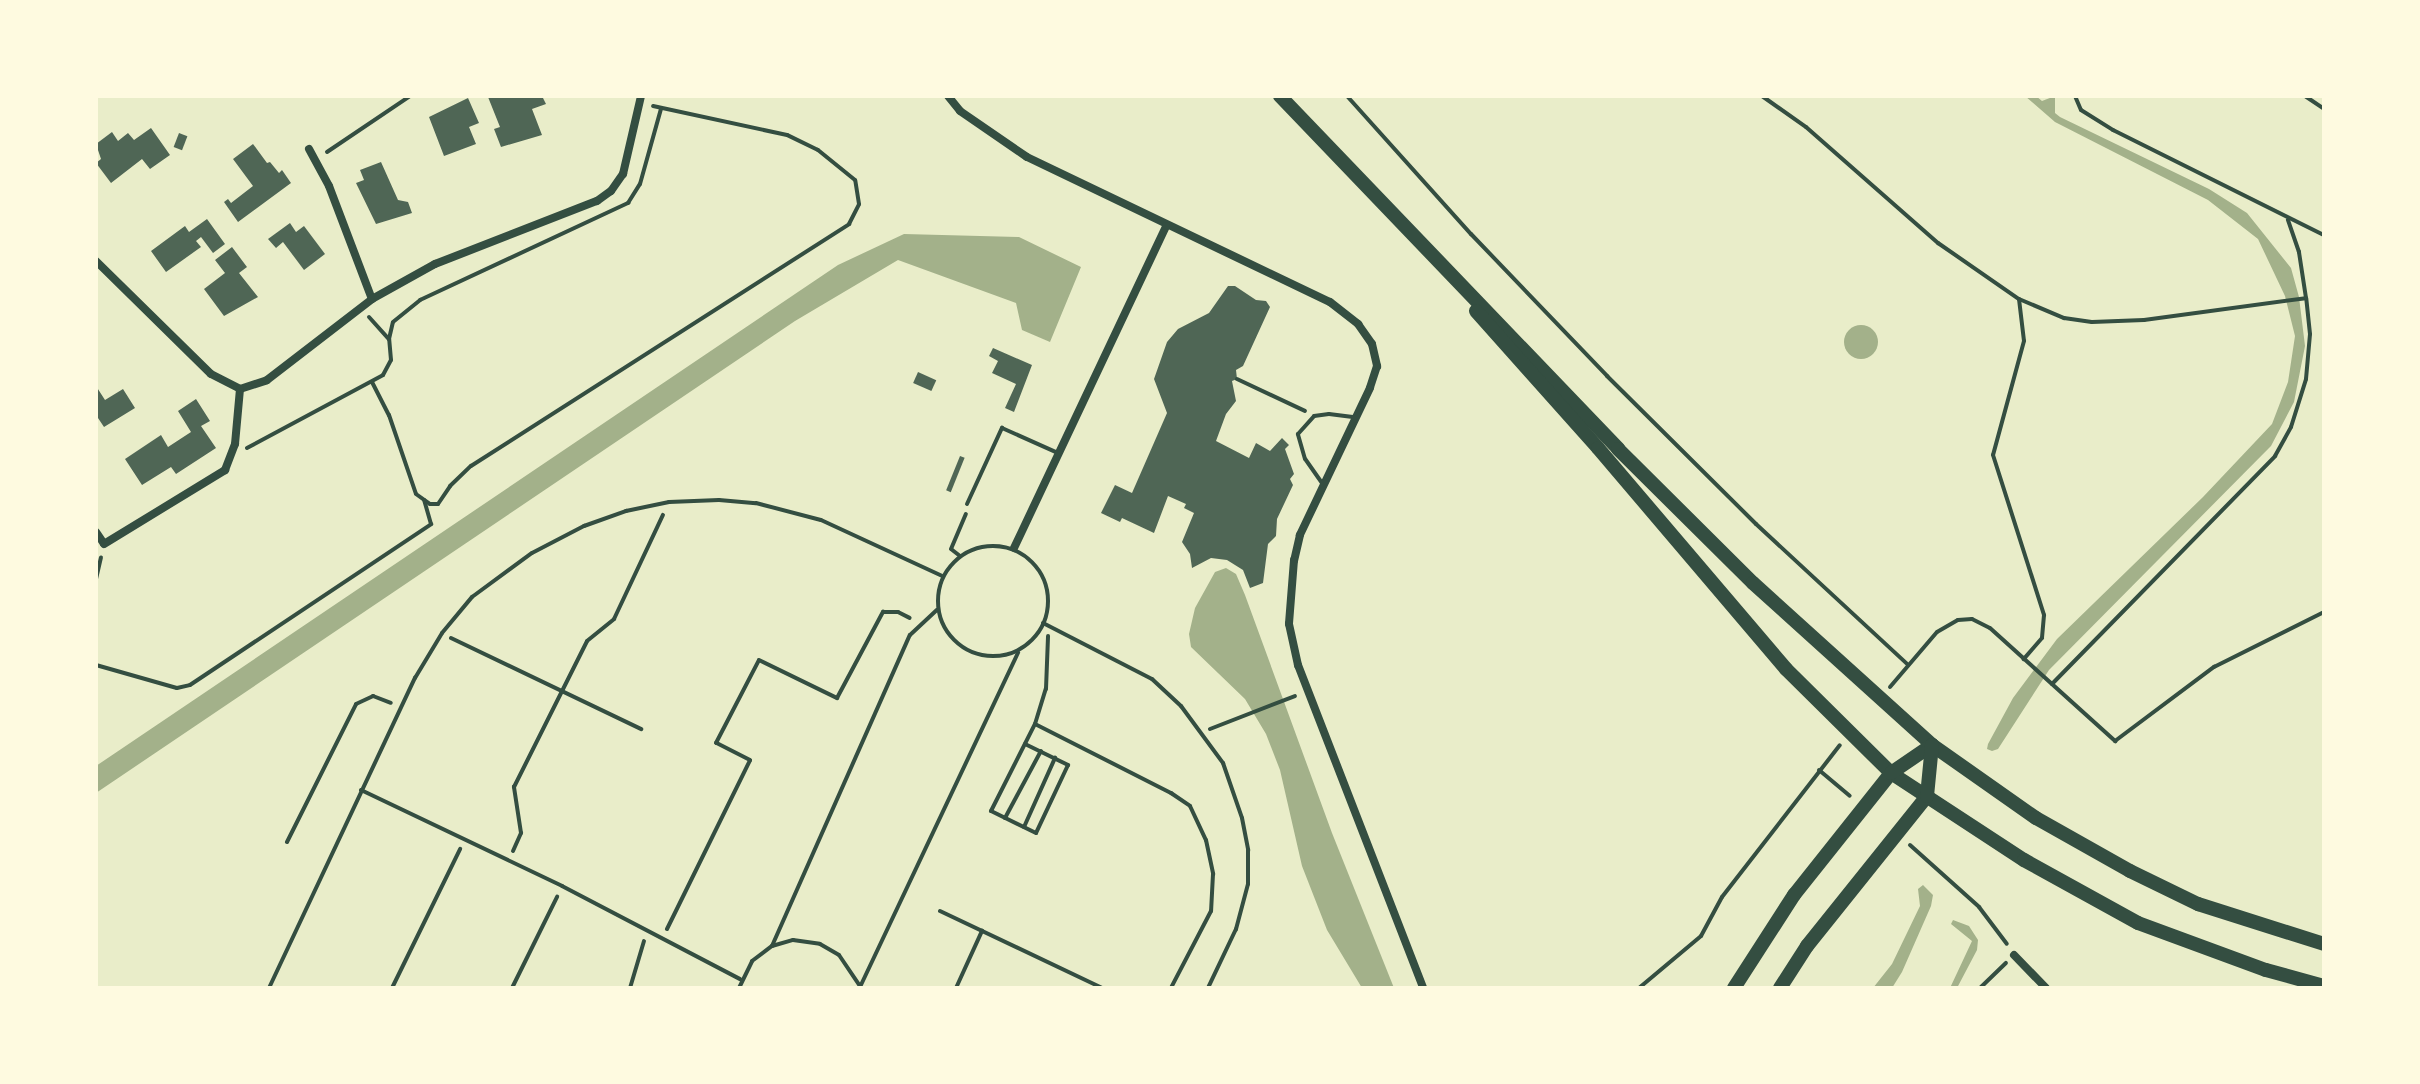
<!DOCTYPE html>
<html>
<head>
<meta charset="utf-8">
<style>
  body { margin:0 }
  #map { position:relative; width:2420px; height:1084px; overflow:hidden; background:#e9edc9; font-family:Poppins,sans-serif }
  div>[style] { position:absolute }
  [style*='--x'] { left:calc(var(--x)*1px); top:calc(var(--y)*1px); width:calc(var(--w)*1px); rotate:calc(var(--a)*1deg) }
  .water>* { inset:0; background:#a3b18a }
  .round { border-radius:50% }
  .building>* { inset:0; background:#4f6655; transform-origin:0 0 }
  .path>* { height:4px; margin:-2px; padding:0 2px; transform-origin:2px; border-radius:2px; background:#344e41 }
  .service>* { height:4px; margin:-2px; padding:0 2px; transform-origin:2px; border-radius:2px; background:#344e41 }
  .service>.ring { margin:-2px; padding:0; box-sizing:content-box; background:none; border:4px solid #344e41; border-radius:50% }
  .minor>* { height:8px; margin:-4px; padding:0 4px; transform-origin:4px; border-radius:4px; background:#344e41 }
  .primary>* { height:14px; margin:-7px; padding:0 7px; transform-origin:7px; border-radius:7px; background:#344e41 }
  span { translate:-50% -50%; white-space:nowrap; text-align:center; line-height:1.15; -webkit-text-stroke:6px #fefae0; paint-order:stroke }
  .frame { position:absolute; inset:0; border:98px solid #fefae0; pointer-events:none }
</style>
</head>
<body>
<div id="map">
  <div class="water">
    <i style="clip-path:polygon(2025px 96px,2036px 96px,2042px 101px,2055px 96px,2055px 113px,2060px 117px,2209px 189px,2247px 213px,2291px 268px,2299px 297px,2305px 346px,2294px 402px,2271px 446px,2049px 670px,1998px 749px,1992px 751px,1987px 749px,1988px 744px,2013px 698px,2057px 639px,2203px 497px,2272px 424px,2288px 382px,2295px 336px,2285px 296px,2258px 239px,2208px 200px,2055px 122px)"></i>
    <i style="clip-path:polygon(904px 234px,1019px 237px,1081px 267px,1050px 342px,1022px 330px,1016px 303px,898px 260px,795px 321px,96px 793px,96px 766px,838px 265px)"></i>
    <i class="round" style="left:1844px;top:325px;width:34px;height:34px"></i>
    <i style="clip-path:polygon(1226px 568px,1236px 574px,1245px 595px,1332px 833px,1394px 988px,1362px 988px,1327px 930px,1302px 866px,1280px 770px,1266px 734px,1245px 699px,1191px 647px,1189px 634px,1195px 608px,1215px 572px)"></i>
    <i style="clip-path:polygon(1923px 885px,1933px 895px,1931px 906px,1902px 972px,1892px 988px,1873px 988px,1892px 964px,1920px 906px,1918px 889px)"></i>
    <i style="clip-path:polygon(1953px 920px,1969px 926px,1978px 940px,1977px 950px,1957px 988px,1950px 988px,1972px 941px,1951px 924px)"></i>
  </div>
  <div class="building">
    <i style="clip-path:polygon(542px 96px,546px 104px,532px 109px,542px 135px,501px 147px,494px 129px,500px 127px,488px 97px)"></i>
    <i style="clip-path:polygon(468px 98px,479px 123px,469px 127px,476px 144px,444px 156px,429px 117px)"></i>
    <i style="clip-path:polygon(151px 128px,170px 155px,150px 169px,142px 159px,111px 183px,96px 163px,101px 159px,96px 144px,112px 132px,118px 141px,128px 133px,134px 140px)"></i>
    <i style="left:179px;top:133px;width:9px;height:15px;rotate:21deg"></i>
    <i style="clip-path:polygon(253px 144px,267px 163px,270px 162px,279px 173px,282px 170px,291px 183px,238px 222px,224px 202px,228px 199px,231px 203px,253px 186px,233px 159px)"></i>
    <i style="clip-path:polygon(381px 162px,398px 200px,408px 202px,412px 213px,376px 224px,356px 183px,364px 180px,360px 170px)"></i>
    <i style="clip-path:polygon(207px 219px,225px 244px,213px 253px,201px 237px,196px 241px,201px 247px,166px 272px,151px 251px,185px 226px,189px 232px)"></i>
    <i style="clip-path:polygon(290px 223px,296px 232px,304px 226px,325px 254px,304px 270px,283px 242px,276px 248px,268px 239px)"></i>
    <i style="clip-path:polygon(232px 247px,247px 267px,239px 273px,258px 297px,224px 316px,204px 289px,225px 273px,215px 260px)"></i>
    <i style="clip-path:polygon(1228px 286px,1235px 286px,1256px 300px,1266px 301px,1270px 307px,1243px 366px,1236px 370px,1237px 379px,1232px 381px,1236px 401px,1226px 414px,1216px 441px,1249px 458px,1256px 443px,1270px 451px,1282px 438px,1289px 445px,1285px 449px,1294px 474px,1290px 479px,1293px 485px,1277px 519px,1276px 536px,1268px 544px,1263px 583px,1250px 588px,1243px 570px,1227px 560px,1211px 558px,1192px 568px,1190px 554px,1182px 542px,1194px 513px,1184px 508px,1186px 504px,1168px 496px,1154px 533px,1122px 518px,1120px 522px,1101px 513px,1115px 485px,1132px 493px,1167px 413px,1154px 379px,1167px 342px,1178px 329px,1209px 313px)"></i>
    <i style="clip-path:polygon(993px 348px,1032px 365px,1014px 412px,1005px 408px,1016px 384px,992px 373px,998px 361px,989px 356px)"></i>
    <i style="left:918px;top:372px;width:20px;height:12px;rotate:24deg"></i>
    <i style="clip-path:polygon(96px 386px,105px 400px,123px 389px,135px 408px,104px 427px,96px 415px)"></i>
    <i style="clip-path:polygon(196px 399px,210px 421px,201px 426px,216px 448px,176px 474px,171px 467px,142px 485px,125px 459px,161px 435px,168px 447px,191px 432px,178px 411px)"></i>
    <i style="left:960px;top:456px;width:5px;height:37px;rotate:22deg"></i>
  </div>
  <div class="path">
    <i style="--x:1347;--y:96;--w:186;--a:48.1"></i>
    <i style="--x:1471;--y:234;--w:197;--a:46.2"></i>
    <i style="--x:1607;--y:376;--w:210;--a:44.8"></i>
    <i style="--x:1756;--y:524;--w:207;--a:42.8"></i>
    <i style="--x:1762;--y:96;--w:54;--a:35.2"></i>
    <i style="--x:1806;--y:127;--w:176;--a:41.3"></i>
    <i style="--x:1938;--y:243;--w:98;--a:34.7"></i>
    <i style="--x:2019;--y:299;--w:49;--a:22.9"></i>
    <i style="--x:2064;--y:318;--w:28;--a:8"></i>
    <i style="--x:2092;--y:322;--w:52;--a:-2.2"></i>
    <i style="--x:2144;--y:320;--w:163;--a:-7.7"></i>
    <i style="--x:2306;--y:298;--w:47;--a:-98.7"></i>
    <i style="--x:2299;--y:252;--w:34;--a:-109"></i>
    <i style="--x:2075;--y:96;--w:15;--a:67"></i>
    <i style="--x:2081;--y:110;--w:38;--a:32"></i>
    <i style="--x:2113;--y:130;--w:236;--a:26.5"></i>
    <i style="--x:2305;--y:96;--w:23;--a:34"></i>
    <i style="--x:327;--y:152;--w:100;--a:-34"></i>
    <i style="--x:2019;--y:299;--w:42;--a:83.2"></i>
    <i style="--x:2024;--y:341;--w:118;--a:105.2"></i>
    <i style="--x:1993;--y:455;--w:168;--a:72.3"></i>
    <i style="--x:2044;--y:615;--w:23;--a:95"></i>
    <i style="--x:2042;--y:638;--w:28;--a:131"></i>
    <i style="--x:369;--y:317;--w:30;--a:48"></i>
    <i style="--x:1237;--y:379;--w:75;--a:25.2"></i>
    <i style="--x:372;--y:382;--w:37;--a:63"></i>
    <i style="--x:389;--y:415;--w:83;--a:71.1"></i>
    <i style="--x:416;--y:494;--w:17;--a:36"></i>
    <i style="--x:430;--y:504;--w:8;--a:0"></i>
    <i style="--x:438;--y:504;--w:22;--a:-56"></i>
    <i style="--x:450;--y:486;--w:29;--a:-44"></i>
    <i style="--x:471;--y:466;--w:449;--a:-32.6"></i>
    <i style="--x:849;--y:224;--w:22;--a:-63"></i>
    <i style="--x:859;--y:204;--w:24;--a:-99"></i>
    <i style="--x:855;--y:180;--w:48;--a:-141"></i>
    <i style="--x:818;--y:150;--w:34;--a:-154"></i>
    <i style="--x:787;--y:135;--w:137;--a:-167.8"></i>
    <i style="--x:247;--y:448;--w:154;--a:-28.2"></i>
    <i style="--x:383;--y:375;--w:17;--a:-62"></i>
    <i style="--x:391;--y:360;--w:21;--a:-95"></i>
    <i style="--x:389;--y:339;--w:17;--a:-77"></i>
    <i style="--x:393;--y:322;--w:35;--a:-39"></i>
    <i style="--x:420;--y:300;--w:230;--a:-25"></i>
    <i style="--x:628;--y:203;--w:22;--a:-58"></i>
    <i style="--x:640;--y:184;--w:78;--a:-74.4"></i>
    <i style="--x:960;--y:556;--w:11;--a:-142"></i>
    <i style="--x:951;--y:549;--w:38;--a:-67"></i>
    <i style="--x:96;--y:579;--w:22;--a:-77"></i>
    <i style="--x:451;--y:638;--w:211;--a:25.6"></i>
    <i style="--x:96;--y:665;--w:84;--a:15.9"></i>
    <i style="--x:177;--y:688;--w:13;--a:-13"></i>
    <i style="--x:190;--y:685;--w:290;--a:-33.7"></i>
    <i style="--x:431;--y:524;--w:25;--a:-106"></i>
    <i style="--x:2052;--y:684;--w:319;--a:-45.6"></i>
    <i style="--x:2275;--y:456;--w:33;--a:-61"></i>
    <i style="--x:2291;--y:427;--w:50;--a:-72.6"></i>
    <i style="--x:2306;--y:379;--w:45;--a:-84.9"></i>
    <i style="--x:2310;--y:334;--w:36;--a:-96"></i>
    <i style="--x:1890;--y:687;--w:72;--a:-49.5"></i>
    <i style="--x:1937;--y:632;--w:24;--a:-30"></i>
    <i style="--x:1958;--y:620;--w:14;--a:-4"></i>
    <i style="--x:1972;--y:619;--w:20;--a:27"></i>
    <i style="--x:1990;--y:628;--w:169;--a:42.1"></i>
    <i style="--x:2115;--y:741;--w:124;--a:-36.8"></i>
    <i style="--x:2214;--y:667;--w:123;--a:-26.6"></i>
    <i style="--x:1035;--y:724;--w:153;--a:26.9"></i>
    <i style="--x:1171;--y:793;--w:23;--a:34"></i>
    <i style="--x:1190;--y:806;--w:38;--a:65"></i>
    <i style="--x:1206;--y:840;--w:35;--a:78"></i>
    <i style="--x:1213;--y:874;--w:37;--a:93"></i>
    <i style="--x:1211;--y:911;--w:87;--a:117.5"></i>
    <i style="--x:1210;--y:729;--w:91;--a:-21.2"></i>
    <i style="--x:1025;--y:744;--w:48;--a:26"></i>
    <i style="--x:1068;--y:765;--w:75;--a:115.2"></i>
    <i style="--x:1036;--y:833;--w:50;--a:-153.9"></i>
    <i style="--x:991;--y:811;--w:97;--a:-63.2"></i>
    <i style="--x:1035;--y:724;--w:37;--a:-73"></i>
    <i style="--x:1046;--y:689;--w:53;--a:-87.8"></i>
    <i style="--x:1819;--y:770;--w:40;--a:40"></i>
    <i style="--x:1005;--y:818;--w:76;--a:-61.8"></i>
    <i style="--x:1024;--y:827;--w:76;--a:-65.8"></i>
    <i style="--x:287;--y:842;--w:154;--a:-63.4"></i>
    <i style="--x:356;--y:704;--w:19;--a:-25"></i>
    <i style="--x:373;--y:696;--w:19;--a:21"></i>
    <i style="--x:1910;--y:845;--w:93;--a:41.9"></i>
    <i style="--x:1979;--y:907;--w:46;--a:52.9"></i>
    <i style="--x:513;--y:851;--w:20;--a:-66"></i>
    <i style="--x:521;--y:833;--w:47;--a:-98.7"></i>
    <i style="--x:514;--y:787;--w:163;--a:-63.4"></i>
    <i style="--x:587;--y:641;--w:35;--a:-39"></i>
    <i style="--x:614;--y:619;--w:115;--a:-64.8"></i>
    <i style="--x:940;--y:911;--w:179;--a:25.4"></i>
    <i style="--x:667;--y:929;--w:188;--a:-63.8"></i>
    <i style="--x:750;--y:760;--w:38;--a:-153"></i>
    <i style="--x:716;--y:743;--w:93;--a:-62.6"></i>
    <i style="--x:759;--y:660;--w:87;--a:26"></i>
    <i style="--x:837;--y:698;--w:98;--a:-61.9"></i>
    <i style="--x:883;--y:612;--w:15;--a:0"></i>
    <i style="--x:898;--y:612;--w:13;--a:27"></i>
    <i style="--x:392;--y:988;--w:155;--a:-63.9"></i>
    <i style="--x:512;--y:988;--w:102;--a:-63.7"></i>
    <i style="--x:630;--y:988;--w:49;--a:-73.4"></i>
    <i style="--x:956;--y:988;--w:63;--a:-65.5"></i>
    <i style="--x:1639;--y:988;--w:81;--a:-40"></i>
    <i style="--x:1701;--y:936;--w:44;--a:-61.7"></i>
    <i style="--x:1722;--y:897;--w:192;--a:-52.2"></i>
    <i style="--x:1980;--y:988;--w:36;--a:-44"></i>
  </div>
  <div class="service">
    <i style="--x:1322;--y:483;--w:29;--a:-125"></i>
    <i style="--x:1305;--y:459;--w:26;--a:-106"></i>
    <i style="--x:1298;--y:434;--w:24;--a:-48"></i>
    <i style="--x:1314;--y:416;--w:15;--a:-8"></i>
    <i style="--x:1329;--y:414;--w:26;--a:7"></i>
    <i style="--x:967;--y:504;--w:84;--a:-65.3"></i>
    <i style="--x:1002;--y:428;--w:61;--a:24.1"></i>
    <i class="ring" style="left:938px;top:546px;width:106px;height:106px"></i>
    <i style="--x:1043;--y:623;--w:123;--a:27.2"></i>
    <i style="--x:1152;--y:679;--w:40;--a:43"></i>
    <i style="--x:1181;--y:706;--w:71;--a:53.6"></i>
    <i style="--x:1223;--y:763;--w:58;--a:70.9"></i>
    <i style="--x:1242;--y:818;--w:33;--a:79"></i>
    <i style="--x:1248;--y:850;--w:34;--a:90"></i>
    <i style="--x:1248;--y:884;--w:47;--a:104.9"></i>
    <i style="--x:1236;--y:929;--w:65;--a:115.4"></i>
    <i style="--x:361;--y:790;--w:223;--a:25.5"></i>
    <i style="--x:562;--y:886;--w:201;--a:27.6"></i>
    <i style="--x:772;--y:946;--w:340;--a:-66.1"></i>
    <i style="--x:910;--y:635;--w:37;--a:-43"></i>
    <i style="--x:860;--y:987;--w:370;--a:-64.7"></i>
    <i style="--x:269;--y:988;--w:343;--a:-64.8"></i>
    <i style="--x:415;--y:678;--w:52;--a:-59"></i>
    <i style="--x:442;--y:633;--w:47;--a:-50.2"></i>
    <i style="--x:472;--y:597;--w:74;--a:-36.3"></i>
    <i style="--x:532;--y:553;--w:59;--a:-27.4"></i>
    <i style="--x:584;--y:526;--w:45;--a:-19.7"></i>
    <i style="--x:626;--y:511;--w:44;--a:-11.8"></i>
    <i style="--x:669;--y:502;--w:50;--a:-2.3"></i>
    <i style="--x:719;--y:500;--w:37;--a:5"></i>
    <i style="--x:756;--y:503;--w:67;--a:14.7"></i>
    <i style="--x:821;--y:520;--w:133;--a:24.8"></i>
    <i style="--x:739;--y:988;--w:30;--a:-64"></i>
    <i style="--x:752;--y:961;--w:25;--a:-37"></i>
    <i style="--x:772;--y:946;--w:22;--a:-16"></i>
    <i style="--x:793;--y:940;--w:27;--a:8"></i>
    <i style="--x:820;--y:944;--w:22;--a:30"></i>
    <i style="--x:839;--y:955;--w:37;--a:56"></i>
  </div>
  <div class="minor">
    <i style="--x:948;--y:96;--w:19;--a:51"></i>
    <i style="--x:960;--y:111;--w:81;--a:34.5"></i>
    <i style="--x:1027;--y:157;--w:336;--a:25.6"></i>
    <i style="--x:1330;--y:302;--w:36;--a:38"></i>
    <i style="--x:1358;--y:324;--w:24;--a:55"></i>
    <i style="--x:1372;--y:344;--w:23;--a:77"></i>
    <i style="--x:1377;--y:366;--w:23;--a:108"></i>
    <i style="--x:1370;--y:388;--w:163;--a:115.5"></i>
    <i style="--x:1300;--y:535;--w:26;--a:103"></i>
    <i style="--x:1294;--y:560;--w:64;--a:94.5"></i>
    <i style="--x:1289;--y:624;--w:42;--a:77.6"></i>
    <i style="--x:1298;--y:665;--w:346;--a:68.8"></i>
    <i style="--x:309;--y:149;--w:42;--a:61.6"></i>
    <i style="--x:329;--y:186;--w:121;--a:69.2"></i>
    <i style="--x:96;--y:261;--w:161;--a:44.5"></i>
    <i style="--x:211;--y:374;--w:33;--a:27"></i>
    <i style="--x:240;--y:389;--w:28;--a:-18"></i>
    <i style="--x:267;--y:380;--w:133;--a:-37.6"></i>
    <i style="--x:372;--y:299;--w:72;--a:-29.1"></i>
    <i style="--x:435;--y:264;--w:174;--a:-21.3"></i>
    <i style="--x:597;--y:201;--w:17;--a:-36"></i>
    <i style="--x:611;--y:191;--w:21;--a:-55"></i>
    <i style="--x:623;--y:174;--w:80;--a:-77"></i>
    <i style="--x:96;--y:532;--w:14;--a:56"></i>
    <i style="--x:104;--y:544;--w:142;--a:-31.4"></i>
    <i style="--x:225;--y:470;--w:28;--a:-69"></i>
    <i style="--x:235;--y:444;--w:55;--a:-84.8"></i>
    <i style="--x:1014;--y:548;--w:356;--a:-64.7"></i>
    <i style="--x:2014;--y:955;--w:46;--a:45.9"></i>
  </div>
  <div class="primary">
    <i style="--x:1280;--y:96;--w:489;--a:46.2"></i>
    <i style="--x:1618;--y:449;--w:190;--a:44.8"></i>
    <i style="--x:1753;--y:583;--w:241;--a:42.1"></i>
    <i style="--x:1932;--y:745;--w:127;--a:35.1"></i>
    <i style="--x:2036;--y:818;--w:108;--a:29.4"></i>
    <i style="--x:2130;--y:871;--w:76;--a:25.9"></i>
    <i style="--x:2198;--y:904;--w:132;--a:17.6"></i>
    <i style="--x:1476;--y:311;--w:183;--a:48.3"></i>
    <i style="--x:1598;--y:448;--w:290;--a:49.6"></i>
    <i style="--x:1786;--y:669;--w:148;--a:44.7"></i>
    <i style="--x:1891;--y:773;--w:159;--a:33.2"></i>
    <i style="--x:2024;--y:860;--w:130;--a:28.9"></i>
    <i style="--x:2138;--y:923;--w:136;--a:20.2"></i>
    <i style="--x:2266;--y:970;--w:60;--a:15.4"></i>
    <i style="--x:1734;--y:988;--w:111;--a:-57.2"></i>
    <i style="--x:1794;--y:895;--w:156;--a:-51.5"></i>
    <i style="--x:1891;--y:773;--w:50;--a:-34.3"></i>
    <i style="--x:1780;--y:988;--w:50;--a:-57.3"></i>
    <i style="--x:1807;--y:946;--w:192;--a:-51.3"></i>
    <i style="--x:1927;--y:796;--w:51;--a:-84.4"></i>
  </div>
  <div class="frame"></div>
</div>
</body>
</html>
